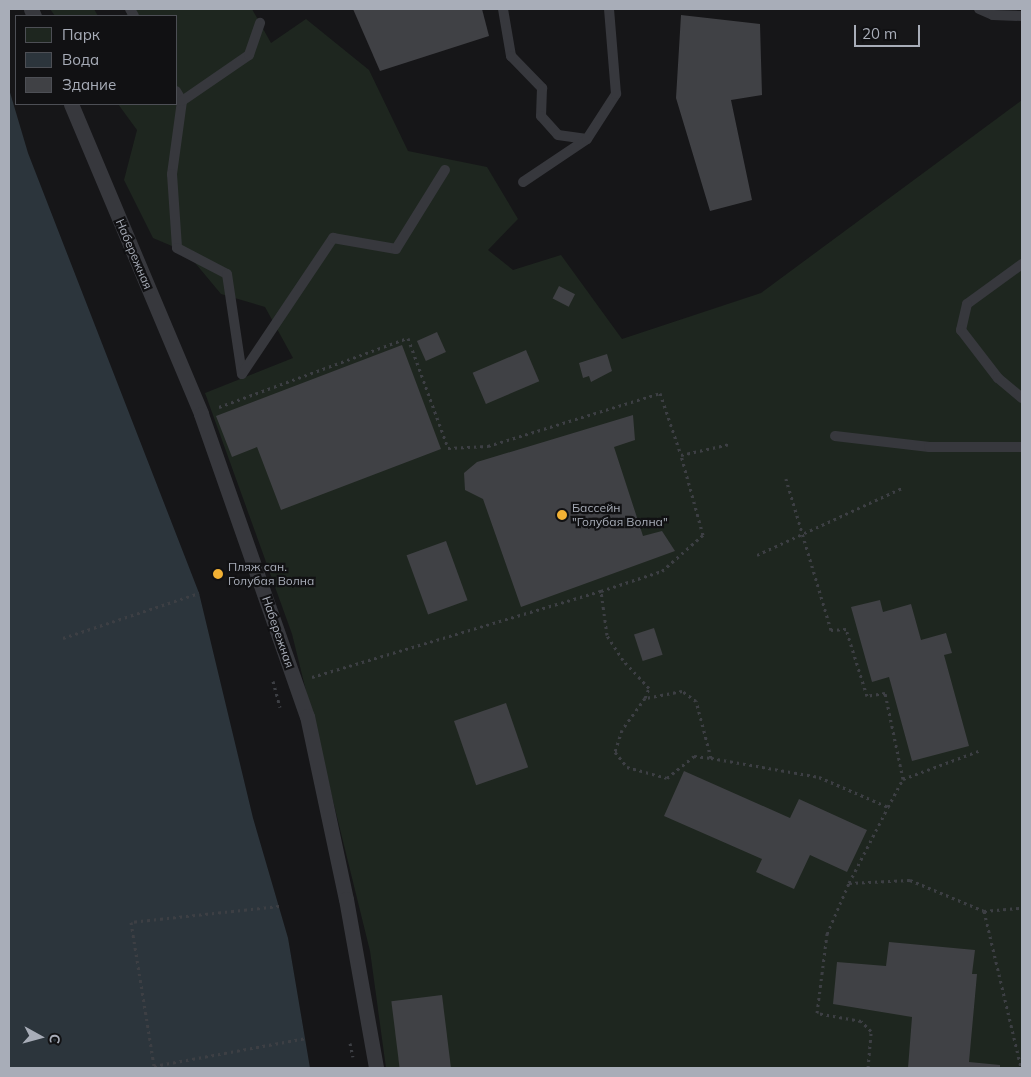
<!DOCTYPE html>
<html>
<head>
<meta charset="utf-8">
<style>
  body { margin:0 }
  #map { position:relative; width:1031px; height:1077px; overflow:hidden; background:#161618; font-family:Mulish,sans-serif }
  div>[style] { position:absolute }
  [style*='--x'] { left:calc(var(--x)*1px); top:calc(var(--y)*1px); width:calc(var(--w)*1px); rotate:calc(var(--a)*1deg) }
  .green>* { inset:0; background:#1e261f }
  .water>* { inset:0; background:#2c353c }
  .building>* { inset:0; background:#404145; transform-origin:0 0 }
  .path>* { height:3px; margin-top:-1.5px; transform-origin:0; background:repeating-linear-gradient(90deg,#3d3f44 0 2.5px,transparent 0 6.5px) }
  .service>* { height:10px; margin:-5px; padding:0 5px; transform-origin:5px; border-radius:5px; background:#37383d }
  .pedestrian>* { height:15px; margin:-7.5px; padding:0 7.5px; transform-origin:7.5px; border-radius:7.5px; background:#37383d }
  .dots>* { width:14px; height:14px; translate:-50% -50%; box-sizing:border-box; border:2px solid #111113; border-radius:50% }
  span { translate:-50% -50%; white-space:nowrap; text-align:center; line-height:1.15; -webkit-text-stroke:4.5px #111113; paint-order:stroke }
  .street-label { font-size:12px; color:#a8adb8 }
  .poi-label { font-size:12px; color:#a8adb8 }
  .left { translate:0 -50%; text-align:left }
  .frame { position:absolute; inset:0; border:10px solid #a8adb8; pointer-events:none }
  .legend { position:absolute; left:15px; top:15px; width:162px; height:90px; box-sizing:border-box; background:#111113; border:1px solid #4d4f55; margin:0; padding:6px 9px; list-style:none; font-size:15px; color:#a8adb8 }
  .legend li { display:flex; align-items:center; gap:10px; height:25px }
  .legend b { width:25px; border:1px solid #4d4f55 }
  .north { position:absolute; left:15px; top:1012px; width:50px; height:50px; -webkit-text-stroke:4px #111113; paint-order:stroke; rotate:97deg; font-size:14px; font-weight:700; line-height:20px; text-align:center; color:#a8adb8 }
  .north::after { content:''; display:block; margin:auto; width:18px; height:22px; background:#a8adb8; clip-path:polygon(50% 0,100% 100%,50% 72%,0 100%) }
  .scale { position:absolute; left:854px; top:25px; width:66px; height:22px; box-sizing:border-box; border:2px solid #a8adb8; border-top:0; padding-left:6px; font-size:15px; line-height:18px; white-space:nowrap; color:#a8adb8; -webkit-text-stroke:4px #111113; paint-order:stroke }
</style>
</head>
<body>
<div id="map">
  <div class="green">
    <i style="clip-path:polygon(50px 9px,94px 9px,98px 16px,55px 16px)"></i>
    <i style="clip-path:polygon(129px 9px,252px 9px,271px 43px,306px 19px,369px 70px,408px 151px,487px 167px,518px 219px,488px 250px,513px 270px,561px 255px,622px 339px,761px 293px,1022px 100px,1022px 1068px,386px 1068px,370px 951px,292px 634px,205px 393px,293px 358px,265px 307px,221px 294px,186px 252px,153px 238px,124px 180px,137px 130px,118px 104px,176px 104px,176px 16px,126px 16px)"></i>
  </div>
  <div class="water">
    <i style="clip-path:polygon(9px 89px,28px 153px,199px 593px,253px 818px,288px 938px,310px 1068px,9px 1068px)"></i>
  </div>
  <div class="building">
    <i style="clip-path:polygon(353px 9px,482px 9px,489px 36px,380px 71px)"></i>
    <i style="clip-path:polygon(681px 15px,760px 24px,762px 95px,731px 100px,752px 200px,710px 211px,676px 98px)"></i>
    <i style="left:559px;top:286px;width:18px;height:14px;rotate:27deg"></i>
    <i style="left:437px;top:332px;width:22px;height:22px;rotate:66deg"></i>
    <i style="clip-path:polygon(402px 345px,441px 449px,281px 510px,257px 447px,232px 457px,216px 416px)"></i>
    <i style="left:526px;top:350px;width:34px;height:58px;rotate:67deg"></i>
    <i style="clip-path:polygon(607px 354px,612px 371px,591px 382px,589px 376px,583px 378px,579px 363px)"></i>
    <i style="clip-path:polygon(633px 415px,635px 440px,614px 447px,643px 536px,662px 531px,675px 551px,521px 607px,483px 499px,465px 490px,464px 473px,477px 462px)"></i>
    <i style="left:446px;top:541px;width:63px;height:42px;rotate:70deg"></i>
    <i style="clip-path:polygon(880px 600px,883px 612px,911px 604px,921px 640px,946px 633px,952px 653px,944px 655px,969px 746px,912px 761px,889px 677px,872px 682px,851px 607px)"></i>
    <i style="left:654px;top:628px;width:28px;height:21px;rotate:72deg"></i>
    <i style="left:506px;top:703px;width:68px;height:55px;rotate:71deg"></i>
    <i style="clip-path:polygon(684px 771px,790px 818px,799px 799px,867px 830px,847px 872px,810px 855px,794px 889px,756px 872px,762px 859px,664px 816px)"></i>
    <i style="clip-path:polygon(889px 942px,975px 950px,972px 974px,977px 974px,969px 1062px,1000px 1065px,1000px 1068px,908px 1068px,912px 1017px,833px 1004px,837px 962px,886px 966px)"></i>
    <i style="left:442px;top:995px;width:74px;height:51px;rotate:83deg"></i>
  </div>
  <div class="path">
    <i style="--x:219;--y:407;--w:201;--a:-20.1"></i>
    <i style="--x:408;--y:338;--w:117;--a:70"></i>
    <i style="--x:448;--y:448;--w:40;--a:-2.9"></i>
    <i style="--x:488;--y:446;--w:180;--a:-17.1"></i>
    <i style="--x:660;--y:393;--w:65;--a:71.3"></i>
    <i style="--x:757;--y:555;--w:160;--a:-24.8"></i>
    <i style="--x:63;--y:638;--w:143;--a:-18.3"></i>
    <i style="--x:312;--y:677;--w:302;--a:-16.6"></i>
    <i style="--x:273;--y:681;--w:27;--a:75"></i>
    <i style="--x:645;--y:698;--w:39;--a:126"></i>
    <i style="--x:622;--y:730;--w:23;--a:108"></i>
    <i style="--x:615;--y:752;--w:19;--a:51"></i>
    <i style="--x:627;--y:767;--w:41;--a:15.4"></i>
    <i style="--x:667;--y:778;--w:35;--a:-39"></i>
    <i style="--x:694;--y:756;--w:17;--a:7"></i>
    <i style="--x:711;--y:758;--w:110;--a:10"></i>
    <i style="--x:819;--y:777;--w:75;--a:23.5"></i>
    <i style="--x:888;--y:807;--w:32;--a:-62"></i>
    <i style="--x:903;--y:779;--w:88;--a:-101.8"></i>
    <i style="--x:885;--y:693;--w:18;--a:171"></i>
    <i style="--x:867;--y:696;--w:70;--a:-107.4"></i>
    <i style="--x:846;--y:629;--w:15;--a:176"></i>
    <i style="--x:831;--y:630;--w:158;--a:-106.6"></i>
    <i style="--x:711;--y:758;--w:59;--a:-104.7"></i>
    <i style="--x:696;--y:701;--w:17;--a:-144"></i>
    <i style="--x:682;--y:691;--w:38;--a:169"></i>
    <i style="--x:645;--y:698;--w:11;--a:-68"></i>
    <i style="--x:649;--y:688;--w:38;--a:-133"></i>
    <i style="--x:623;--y:660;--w:30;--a:-123"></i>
    <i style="--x:607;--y:635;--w:44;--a:-97.8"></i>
    <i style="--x:601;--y:591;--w:64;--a:-18.2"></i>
    <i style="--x:662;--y:571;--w:55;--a:-41.3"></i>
    <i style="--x:703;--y:535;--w:83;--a:-105.4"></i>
    <i style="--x:681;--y:455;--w:50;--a:-12.7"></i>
    <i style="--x:903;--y:779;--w:83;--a:-20.4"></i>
    <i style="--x:849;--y:883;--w:85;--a:-62.8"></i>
    <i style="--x:279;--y:906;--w:149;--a:173.8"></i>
    <i style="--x:131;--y:922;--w:146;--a:80.9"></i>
    <i style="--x:154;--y:1066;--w:155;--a:-10.4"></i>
    <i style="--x:984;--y:911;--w:161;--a:76.7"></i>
    <i style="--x:350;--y:1043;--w:14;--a:78"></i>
    <i style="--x:868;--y:1068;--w:37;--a:-85"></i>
    <i style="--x:871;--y:1031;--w:14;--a:-135"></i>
    <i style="--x:861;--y:1021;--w:45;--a:-169.7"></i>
    <i style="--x:817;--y:1013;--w:80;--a:-82.8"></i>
    <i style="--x:827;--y:934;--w:56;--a:-66.7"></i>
    <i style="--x:849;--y:883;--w:61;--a:-2.8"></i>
    <i style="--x:910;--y:880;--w:80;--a:22.7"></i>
    <i style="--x:984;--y:911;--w:38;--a:-5"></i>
  </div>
  <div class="service">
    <i style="--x:130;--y:9;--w:8;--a:60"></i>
    <i style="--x:503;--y:9;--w:48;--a:80.3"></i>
    <i style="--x:511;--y:56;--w:45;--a:45.9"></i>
    <i style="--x:542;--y:88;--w:28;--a:92"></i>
    <i style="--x:541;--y:116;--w:25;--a:48"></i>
    <i style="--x:558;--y:135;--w:29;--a:8"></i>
    <i style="--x:979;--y:9;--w:15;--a:23"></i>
    <i style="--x:993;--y:15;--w:29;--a:2"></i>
    <i style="--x:176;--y:91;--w:12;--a:59"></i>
    <i style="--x:182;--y:101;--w:74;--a:97.8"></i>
    <i style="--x:172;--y:174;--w:74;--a:86.1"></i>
    <i style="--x:177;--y:248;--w:56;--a:27.5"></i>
    <i style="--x:227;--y:274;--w:101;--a:81.5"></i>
    <i style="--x:182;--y:101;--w:81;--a:-34.5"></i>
    <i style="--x:249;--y:55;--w:34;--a:-71"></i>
    <i style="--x:523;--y:182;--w:77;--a:-33.9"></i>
    <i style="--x:587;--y:139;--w:54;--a:-57.2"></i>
    <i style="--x:616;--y:94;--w:85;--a:-94.7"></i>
    <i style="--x:1022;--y:264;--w:68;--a:144"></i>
    <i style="--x:967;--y:304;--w:27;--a:103"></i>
    <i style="--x:961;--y:330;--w:61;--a:52.4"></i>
    <i style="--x:998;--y:378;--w:31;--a:40"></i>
    <i style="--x:242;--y:374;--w:164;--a:-56.2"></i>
    <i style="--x:333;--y:238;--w:64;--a:9.9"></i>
    <i style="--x:396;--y:249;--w:93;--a:-58.2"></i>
    <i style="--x:835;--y:436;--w:95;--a:6.7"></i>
    <i style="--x:929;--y:447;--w:93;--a:0"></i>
  </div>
  <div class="pedestrian">
    <i style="--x:31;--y:9;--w:8;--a:67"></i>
    <i style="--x:71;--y:104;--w:336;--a:67.2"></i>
    <i style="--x:201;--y:414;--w:320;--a:70.7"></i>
    <i style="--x:307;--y:716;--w:187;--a:78"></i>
    <i style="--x:346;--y:899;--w:172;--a:79.9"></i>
  </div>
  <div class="dots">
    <i style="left:562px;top:515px;background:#f2b134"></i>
    <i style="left:218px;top:574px;background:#f2b134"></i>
  </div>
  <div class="street-label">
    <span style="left:134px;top:254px;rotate:67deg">Набережная</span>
    <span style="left:278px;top:632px;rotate:71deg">Набережная</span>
  </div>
  <div class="poi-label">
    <span class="left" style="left:572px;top:515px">Бассейн<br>"Голубая Волна"</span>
    <span class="left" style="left:228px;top:574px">Пляж сан.<br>Голубая Волна</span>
  </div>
  <div class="frame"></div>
  <ul class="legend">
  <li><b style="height:14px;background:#1e261f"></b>Парк</li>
  <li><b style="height:14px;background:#2c353c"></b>Вода</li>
  <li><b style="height:14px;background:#404145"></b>Здание</li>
  </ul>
  <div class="north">С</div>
  <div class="scale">20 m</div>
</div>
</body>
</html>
